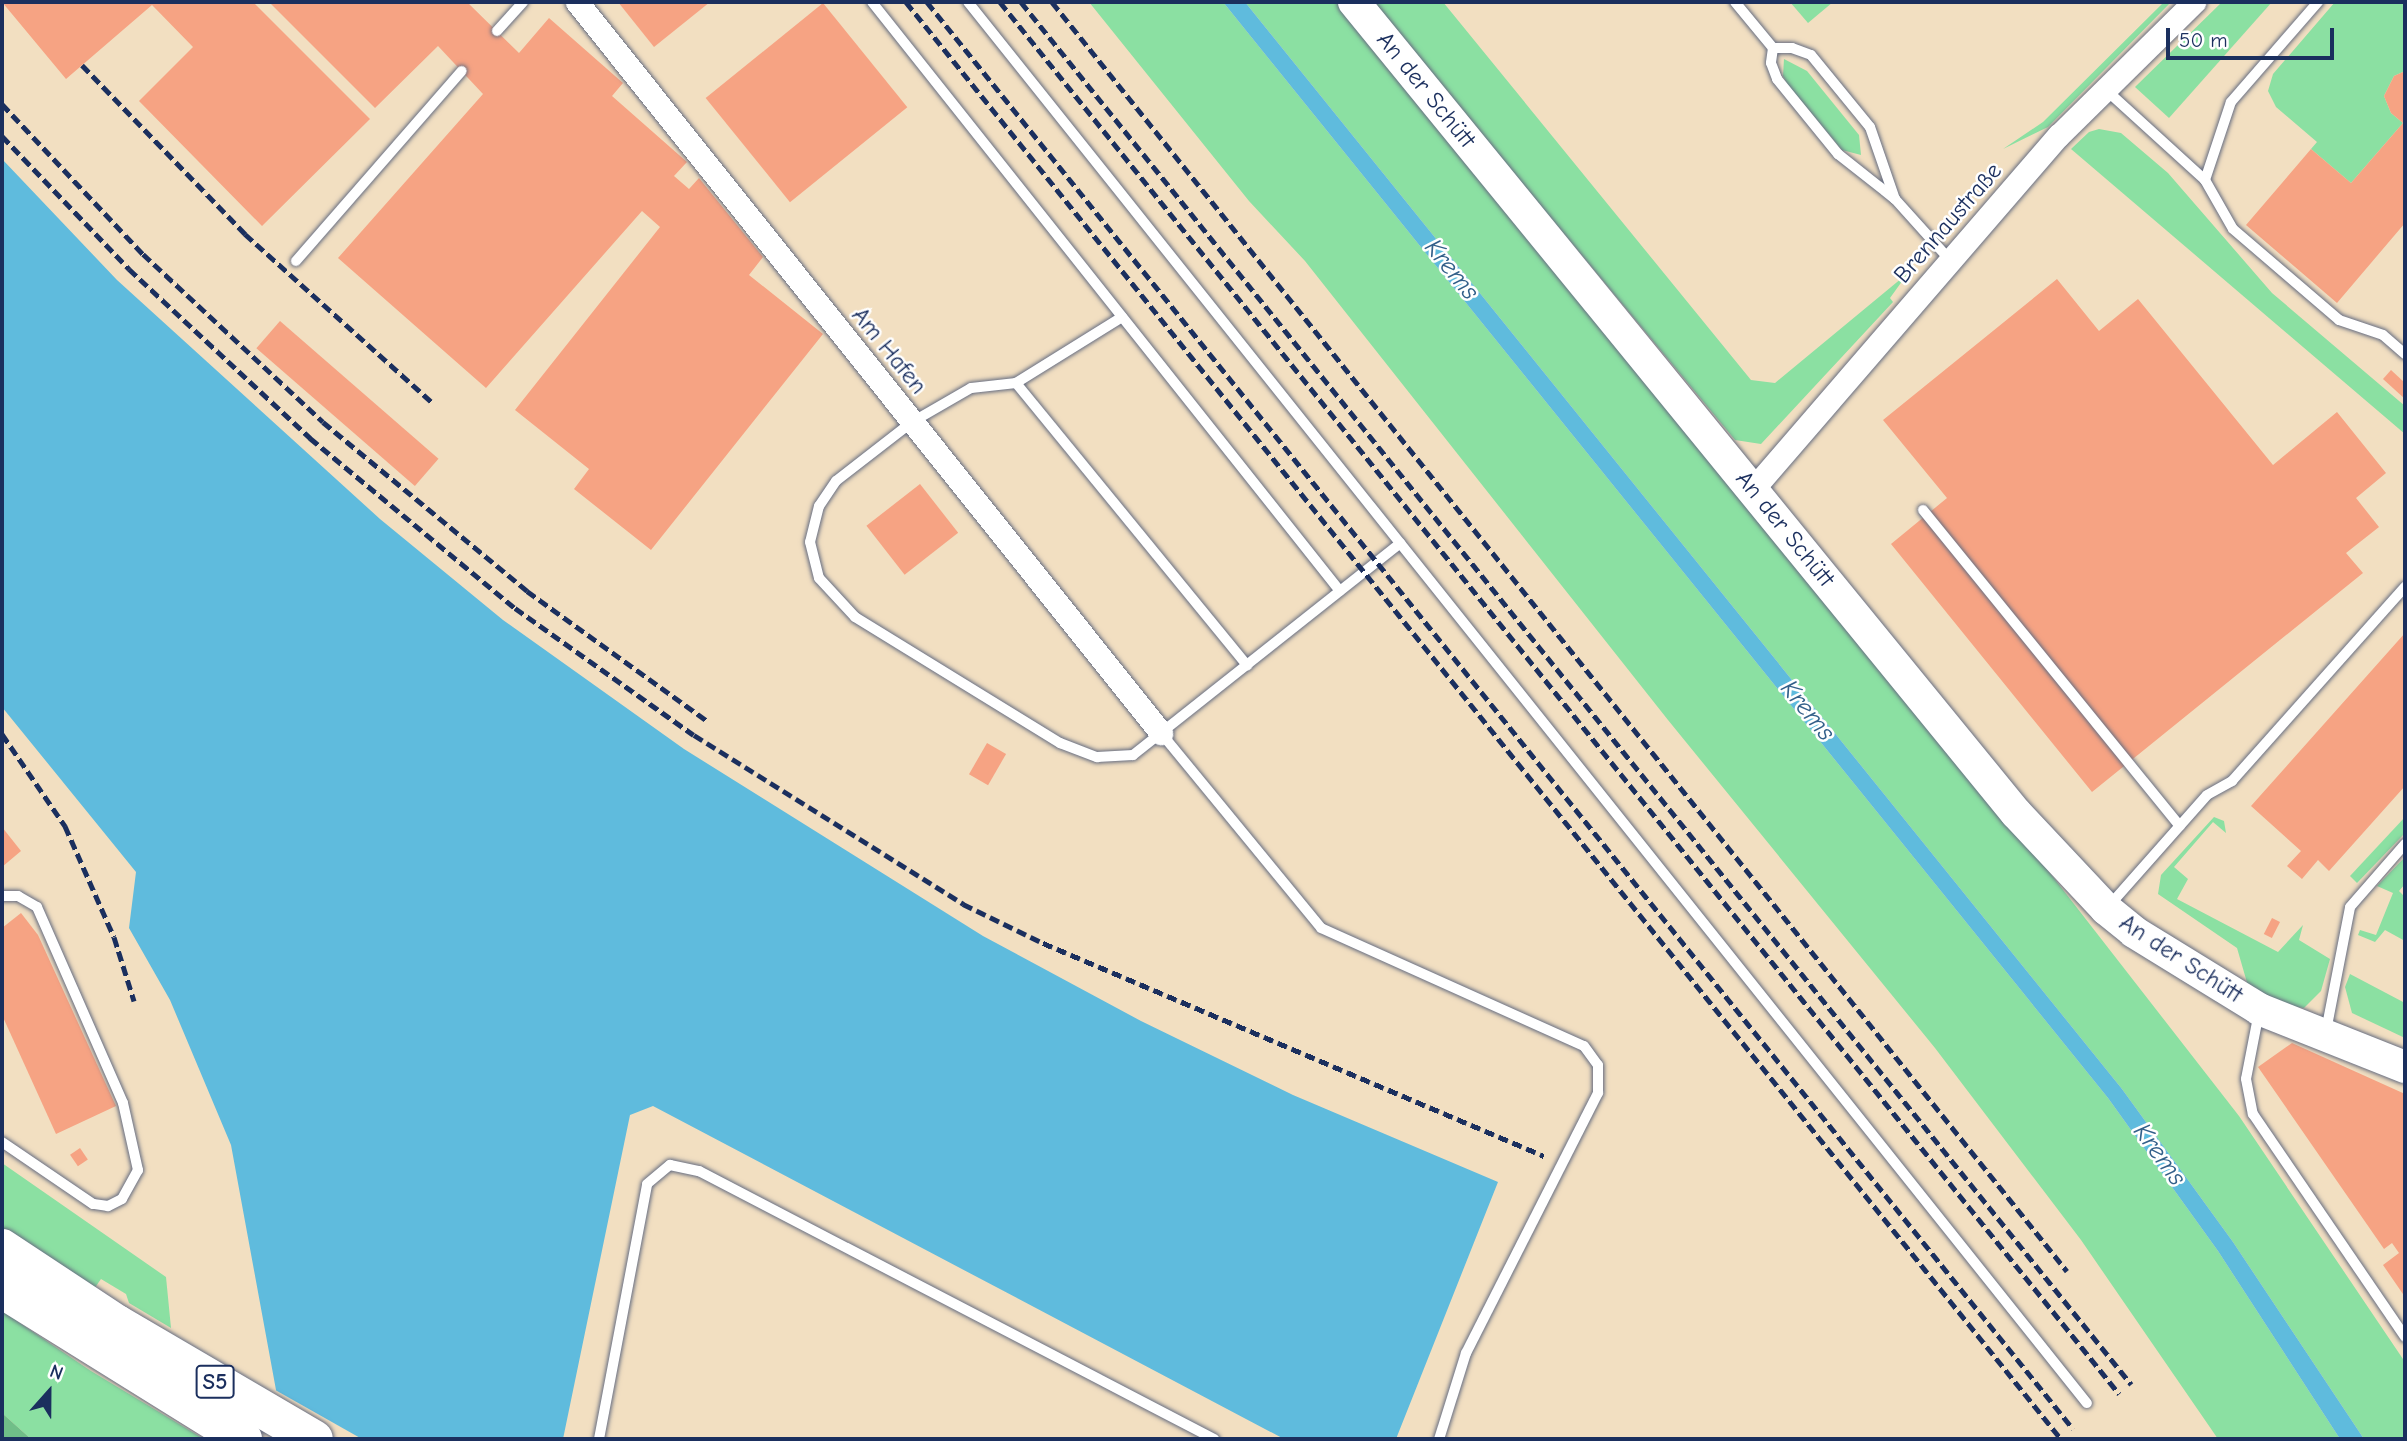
<!DOCTYPE html>
<html>
<head>
<meta charset="utf-8">
<style>
  body { margin:0 }
  #map { position:relative; width:2407px; height:1441px; overflow:hidden; background:#f2dfc1; font-family:"Comic Neue",sans-serif }
  div>[style] { position:absolute }
  [style*='--x'] { left:calc(var(--x)*1px); top:calc(var(--y)*1px); width:calc(var(--w)*1px); rotate:calc(var(--a)*1deg) }
  .green>* { inset:0; background:#8be0a2 }
  .forest>* { inset:0; background:#70be88 }
  .water>* { inset:0; background:#5fbbdd }
  .pier>* { inset:0; background:#f2dfc1 }
  .building>* { inset:0; background:#f6a383; transform-origin:0 0 }
  .roads { filter:drop-shadow(0 0 2px #666d81) drop-shadow(0 0 2px #666d81) }
  .lane>* { height:10px; margin:-5px; padding:0 5px; transform-origin:5px; border-radius:5px; background:#fff }
  .street>* { height:23px; margin:-11.5px; padding:0 11.5px; transform-origin:11.5px; border-radius:11.5px; background:#fff }
  .secondary>* { height:32px; margin:-16px; padding:0 16px; transform-origin:16px; border-radius:16px; background:#fff }
  .highway>* { height:38px; margin:-19px; padding:0 19px; transform-origin:19px; border-radius:19px; background:#fff }
  .rail>* { height:5px; margin-top:-2.5px; transform-origin:0; background:repeating-linear-gradient(90deg,#1b2f5e 0 10px,transparent 0 15px) }
  span { translate:-50% -50%; white-space:nowrap; text-align:center; line-height:1.15; -webkit-text-stroke:5px #fff; paint-order:stroke }
  .shield-label span { padding:2px 5px; background:#fff; border:2px solid; border-radius:5px; -webkit-text-stroke-width:0 }
  .shield-label { font-size:23px; color:#1b2f5e; font-weight:700 }
  .street-label { font-size:24px; color:#1b2f5e }
  .water-label { font-size:26px; color:#33608a; font-style:italic }
  .frame { position:absolute; inset:0; border:4px solid #1b2f5e; pointer-events:none }
  .north { position:absolute; left:14px; top:1357px; width:70px; height:70px; -webkit-text-stroke:5px #fff; paint-order:stroke; rotate:21deg; font-size:19px; font-weight:700; line-height:28px; text-align:center; color:#1b2f5e }
  .north::after { content:''; display:block; margin:auto; width:24px; height:32px; background:#1b2f5e; clip-path:polygon(50% 0,100% 100%,50% 72%,0 100%) }
  .scale { position:absolute; left:2166px; top:28px; width:168px; height:32px; box-sizing:border-box; border:4px solid #1b2f5e; border-top:0; padding-left:9px; font-size:21px; line-height:24px; white-space:nowrap; color:#1b2f5e; -webkit-text-stroke:5px #fff; paint-order:stroke }
</style>
</head>
<body>
<div id="map">
  <div class="green">
    <i style="clip-path:polygon(1089px 2px,1223px 2px,2108px 1098px,2218px 1251px,2340px 1439px,2218px 1439px,2081px 1240px,1935px 1048px,1668px 720px,1305px 261px,1249px 201px)"></i>
    <i style="clip-path:polygon(1245px 2px,1336px 2px,2046px 868px,2239px 1116px,2405px 1362px,2405px 1439px,2364px 1439px,2233px 1242px,2122px 1089px)"></i>
    <i style="clip-path:polygon(1372px 2px,1443px 2px,1751px 380px,1775px 383px,1908px 273px,1890px 298px,1893px 302px,1761px 444px,1735px 440px)"></i>
    <i style="clip-path:polygon(1790px 2px,1833px 2px,1808px 23px)"></i>
    <i style="clip-path:polygon(2164px 2px,2171px 2px,2048px 127px,2003px 149px,2043px 122px)"></i>
    <i style="clip-path:polygon(2222px 2px,2272px 2px,2169px 118px,2135px 87px)"></i>
    <i style="clip-path:polygon(2335px 2px,2405px 2px,2405px 71px,2394px 76px,2384px 96px,2391px 113px,2403px 123px,2351px 183px,2311px 149px,2317px 142px,2276px 107px,2268px 91px,2273px 74px)"></i>
    <i style="clip-path:polygon(1784px 59px,1807px 71px,1859px 135px,1861px 155px,1842px 150px,1788px 85px,1783px 76px)"></i>
    <i style="clip-path:polygon(2099px 129px,2121px 133px,2168px 173px,2272px 293px,2405px 406px,2405px 434px,2071px 149px,2089px 132px)"></i>
    <i style="clip-path:polygon(2214px 817px,2224px 821px,2226px 833px,2213px 822px,2174px 867px,2188px 879px,2177px 899px,2278px 952px,2303px 925px,2299px 940px,2330px 959px,2321px 991px,2304px 1008px,2289px 1006px,2248px 986px,2237px 948px,2158px 894px,2161px 875px)"></i>
    <i style="clip-path:polygon(2405px 817px,2405px 833px,2357px 883px,2350px 876px)"></i>
    <i style="clip-path:polygon(2405px 857px,2405px 884px,2399px 891px,2405px 897px,2405px 941px,2385px 930px,2375px 942px,2358px 935px,2360px 930px,2376px 935px,2393px 893px,2377px 886px)"></i>
    <i style="clip-path:polygon(2350px 974px,2405px 1003px,2405px 1038px,2352px 1013px,2345px 987px)"></i>
    <i style="clip-path:polygon(2px 1163px,166px 1277px,171px 1328px,129px 1303px,126px 1294px,101px 1279px,94px 1289px,2px 1229px)"></i>
    <i style="clip-path:polygon(2px 1311px,91px 1371px,204px 1439px,31px 1439px,2px 1413px)"></i>
  </div>
  <div class="forest">
    <i style="clip-path:polygon(2px 1413px,31px 1439px,2px 1439px)"></i>
  </div>
  <div class="water">
    <i style="clip-path:polygon(1223px 2px,1245px 2px,2122px 1089px,2233px 1242px,2364px 1439px,2340px 1439px,2218px 1251px,2108px 1098px)"></i>
    <i style="clip-path:polygon(2px 159px,117px 280px,380px 519px,503px 620px,684px 749px,983px 936px,1141px 1021px,1293px 1095px,1498px 1182px,1396px 1439px,1284px 1439px,653px 1106px,630px 1115px,563px 1439px,285px 1439px,231px 1145px,170px 1000px,129px 928px,136px 872px,2px 707px)"></i>
  </div>
  <div class="pier">
    <i style="clip-path:polygon(273px 1389px,277px 1391px,362px 1439px,281px 1439px)"></i>
  </div>
  <div class="building">
    <i style="clip-path:polygon(2px 2px,253px 2px,370px 119px,262px 226px,139px 101px,193px 47px,152px 5px,66px 79px)"></i>
    <i style="clip-path:polygon(269px 2px,467px 2px,519px 53px,549px 18px,623px 83px,612px 96px,687px 162px,674px 176px,689px 189px,699px 178px,763px 257px,749px 275px,823px 334px,651px 550px,574px 489px,589px 469px,515px 410px,660px 227px,642px 211px,486px 388px,338px 258px,483px 94px,438px 46px,375px 108px)"></i>
    <i style="clip-path:polygon(618px 2px,710px 2px,654px 47px)"></i>
    <i style="left:823px;top:3px;width:134px;height:151px;rotate:51deg"></i>
    <i style="clip-path:polygon(2405px 71px,2405px 223px,2337px 303px,2246px 225px,2311px 149px,2351px 183px,2403px 123px,2391px 113px,2384px 96px,2394px 76px)"></i>
    <i style="clip-path:polygon(2057px 279px,2099px 331px,2138px 299px,2273px 465px,2337px 412px,2386px 473px,2356px 498px,2379px 527px,2346px 553px,2363px 573px,2092px 792px,1891px 544px,1947px 498px,1883px 420px)"></i>
    <i style="left:280px;top:321px;width:210px;height:36px;rotate:41deg"></i>
    <i style="clip-path:polygon(2391px 370px,2405px 383px,2405px 399px,2383px 379px)"></i>
    <i style="left:920px;top:484px;width:62px;height:68px;rotate:52deg"></i>
    <i style="clip-path:polygon(2405px 633px,2405px 786px,2329px 871px,2318px 860px,2302px 879px,2287px 866px,2301px 851px,2251px 806px)"></i>
    <i style="left:987px;top:743px;width:22px;height:36px;rotate:30deg"></i>
    <i style="clip-path:polygon(2px 827px,21px 851px,2px 867px)"></i>
    <i style="clip-path:polygon(21px 913px,38px 935px,116px 1106px,56px 1134px,2px 1015px,2px 928px)"></i>
    <i style="left:2272px;top:918px;width:9px;height:18px;rotate:27deg"></i>
    <i style="clip-path:polygon(2292px 1043px,2405px 1094px,2405px 1297px,2383px 1265px,2399px 1253px,2392px 1243px,2384px 1249px,2258px 1067px)"></i>
    <i style="left:80px;top:1148px;width:14px;height:12px;rotate:56deg"></i>
  </div>
  <div class="roads">
    <div class="lane">
      <i style="--x:872;--y:2;--w:752;--a:51.53"></i>
      <i style="--x:968;--y:2;--w:1793;--a:51.39"></i>
      <i style="--x:1735;--y:2;--w:60;--a:50.4"></i>
      <i style="--x:1773;--y:48;--w:15;--a:98"></i>
      <i style="--x:1771;--y:63;--w:17;--a:69"></i>
      <i style="--x:1777;--y:79;--w:97;--a:50.9"></i>
      <i style="--x:1838;--y:154;--w:73;--a:38.3"></i>
      <i style="--x:1895;--y:199;--w:81;--a:48"></i>
      <i style="--x:497;--y:31;--w:39;--a:-48"></i>
      <i style="--x:1773;--y:48;--w:19;--a:0"></i>
      <i style="--x:1792;--y:48;--w:20;--a:20"></i>
      <i style="--x:1811;--y:55;--w:93;--a:50.7"></i>
      <i style="--x:1870;--y:127;--w:76;--a:70.9"></i>
      <i style="--x:2105;--y:89;--w:135;--a:42.3"></i>
      <i style="--x:2205;--y:180;--w:56;--a:60.3"></i>
      <i style="--x:2233;--y:229;--w:140;--a:40.6"></i>
      <i style="--x:2339;--y:320;--w:46;--a:18.8"></i>
      <i style="--x:2383;--y:335;--w:29;--a:41"></i>
      <i style="--x:2205;--y:180;--w:82;--a:-71.6"></i>
      <i style="--x:2231;--y:102;--w:133;--a:-49"></i>
      <i style="--x:296;--y:261;--w:252;--a:-48.9"></i>
      <i style="--x:1122;--y:317;--w:125;--a:148.1"></i>
      <i style="--x:1016;--y:383;--w:45;--a:173.7"></i>
      <i style="--x:971;--y:388;--w:68;--a:150"></i>
      <i style="--x:912;--y:422;--w:96;--a:142.2"></i>
      <i style="--x:836;--y:481;--w:30;--a:124"></i>
      <i style="--x:819;--y:506;--w:37;--a:104"></i>
      <i style="--x:810;--y:542;--w:37;--a:76"></i>
      <i style="--x:819;--y:578;--w:53;--a:47.3"></i>
      <i style="--x:855;--y:617;--w:241;--a:31.6"></i>
      <i style="--x:1060;--y:743;--w:40;--a:21"></i>
      <i style="--x:1097;--y:757;--w:36;--a:-3"></i>
      <i style="--x:1133;--y:755;--w:341;--a:-38.4"></i>
      <i style="--x:1016;--y:383;--w:365;--a:50.7"></i>
      <i style="--x:1923;--y:510;--w:407;--a:50.9"></i>
      <i style="--x:1161;--y:733;--w:252;--a:50.6"></i>
      <i style="--x:1321;--y:928;--w:288;--a:24.2"></i>
      <i style="--x:1584;--y:1046;--w:24;--a:54"></i>
      <i style="--x:1598;--y:1065;--w:28;--a:90"></i>
      <i style="--x:1598;--y:1093;--w:292;--a:116.9"></i>
      <i style="--x:1466;--y:1353;--w:90;--a:107.4"></i>
      <i style="--x:2;--y:896;--w:16;--a:0"></i>
      <i style="--x:18;--y:896;--w:22;--a:30"></i>
      <i style="--x:37;--y:907;--w:214;--a:66.3"></i>
      <i style="--x:123;--y:1103;--w:69;--a:77.4"></i>
      <i style="--x:138;--y:1170;--w:33;--a:119"></i>
      <i style="--x:122;--y:1199;--w:16;--a:153"></i>
      <i style="--x:108;--y:1206;--w:15;--a:-172"></i>
      <i style="--x:93;--y:1204;--w:110;--a:-145.7"></i>
      <i style="--x:2108;--y:907;--w:149;--a:-48.5"></i>
      <i style="--x:2207;--y:795;--w:29;--a:-29"></i>
      <i style="--x:2232;--y:781;--w:260;--a:-48.3"></i>
      <i style="--x:2259;--y:1012;--w:68;--a:101"></i>
      <i style="--x:2246;--y:1079;--w:36;--a:79"></i>
      <i style="--x:2253;--y:1114;--w:270;--a:55.7"></i>
      <i style="--x:2326;--y:1031;--w:126;--a:-79"></i>
      <i style="--x:2350;--y:907;--w:84;--a:-48.9"></i>
      <i style="--x:599;--y:1439;--w:259;--a:-79.3"></i>
      <i style="--x:647;--y:1184;--w:30;--a:-40"></i>
      <i style="--x:670;--y:1165;--w:30;--a:12"></i>
      <i style="--x:699;--y:1171;--w:581;--a:27.49"></i>
    </div>
    <div class="street">
      <i style="--x:577;--y:2;--w:936;--a:51.38"></i>
      <i style="--x:1753;--y:489;--w:468;--a:-49.2"></i>
      <i style="--x:2059;--y:135;--w:190;--a:-44.6"></i>
    </div>
    <div class="secondary">
      <i style="--x:1354;--y:2;--w:1047;--a:50.78"></i>
      <i style="--x:2016;--y:813;--w:132;--a:46.8"></i>
      <i style="--x:2106;--y:909;--w:36;--a:39"></i>
      <i style="--x:2134;--y:932;--w:147;--a:31.6"></i>
      <i style="--x:2259;--y:1009;--w:157;--a:21.7"></i>
    </div>
    <div class="highway">
      <i style="--x:2;--y:1248;--w:138;--a:33.5"></i>
      <i style="--x:117;--y:1324;--w:228;--a:30.3"></i>
      <i style="--x:2;--y:1289;--w:284;--a:31.9"></i>
    </div>
  </div>
  <div class="rail">
    <i style="--x:906;--y:2;--w:1844;--a:51.21"></i>
    <i style="--x:927;--y:2;--w:1830;--a:51.23"></i>
    <i style="--x:1000;--y:2;--w:1786;--a:51.2"></i>
    <i style="--x:1021;--y:2;--w:1773;--a:51.23"></i>
    <i style="--x:1052;--y:2;--w:1625;--a:51.35"></i>
    <i style="--x:82;--y:65;--w:235;--a:46"></i>
    <i style="--x:245;--y:234;--w:254;--a:42"></i>
    <i style="--x:2;--y:104;--w:206;--a:46.8"></i>
    <i style="--x:143;--y:254;--w:246;--a:43"></i>
    <i style="--x:323;--y:422;--w:265;--a:39.6"></i>
    <i style="--x:527;--y:591;--w:221;--a:35.8"></i>
    <i style="--x:2;--y:136;--w:184;--a:46.3"></i>
    <i style="--x:129;--y:269;--w:248;--a:43"></i>
    <i style="--x:310;--y:438;--w:266;--a:39.7"></i>
    <i style="--x:515;--y:608;--w:219;--a:35.4"></i>
    <i style="--x:694;--y:735;--w:318;--a:32.1"></i>
    <i style="--x:963;--y:904;--w:89;--a:26"></i>
    <i style="--x:1043;--y:943;--w:544;--a:23.03"></i>
    <i style="--x:2;--y:734;--w:112;--a:55.6"></i>
    <i style="--x:65;--y:826;--w:121;--a:66.2"></i>
    <i style="--x:114;--y:937;--w:67;--a:72.6"></i>
  </div>
  <div class="shield-label">
    <span style="left:215px;top:1382px">S5</span>
  </div>
  <div class="street-label">
    <span style="left:1426px;top:90px;rotate:51deg">An der Schütt</span>
    <span style="left:1948px;top:223px;rotate:-49deg">Brennaustraße</span>
    <span style="left:889px;top:351px;rotate:51deg">Am Hafen</span>
    <span style="left:1785px;top:529px;rotate:51deg">An der Schütt</span>
    <span style="left:2181px;top:959px;rotate:33deg">An der Schütt</span>
  </div>
  <div class="water-label">
    <span style="left:1451px;top:270px;rotate:51deg">Krems</span>
    <span style="left:1807px;top:711px;rotate:51deg">Krems</span>
    <span style="left:2159px;top:1155px;rotate:54deg">Krems</span>
  </div>
  <div class="frame"></div>
  <div class="north">N</div>
  <div class="scale">50 m</div>
</div>
</body>
</html>
